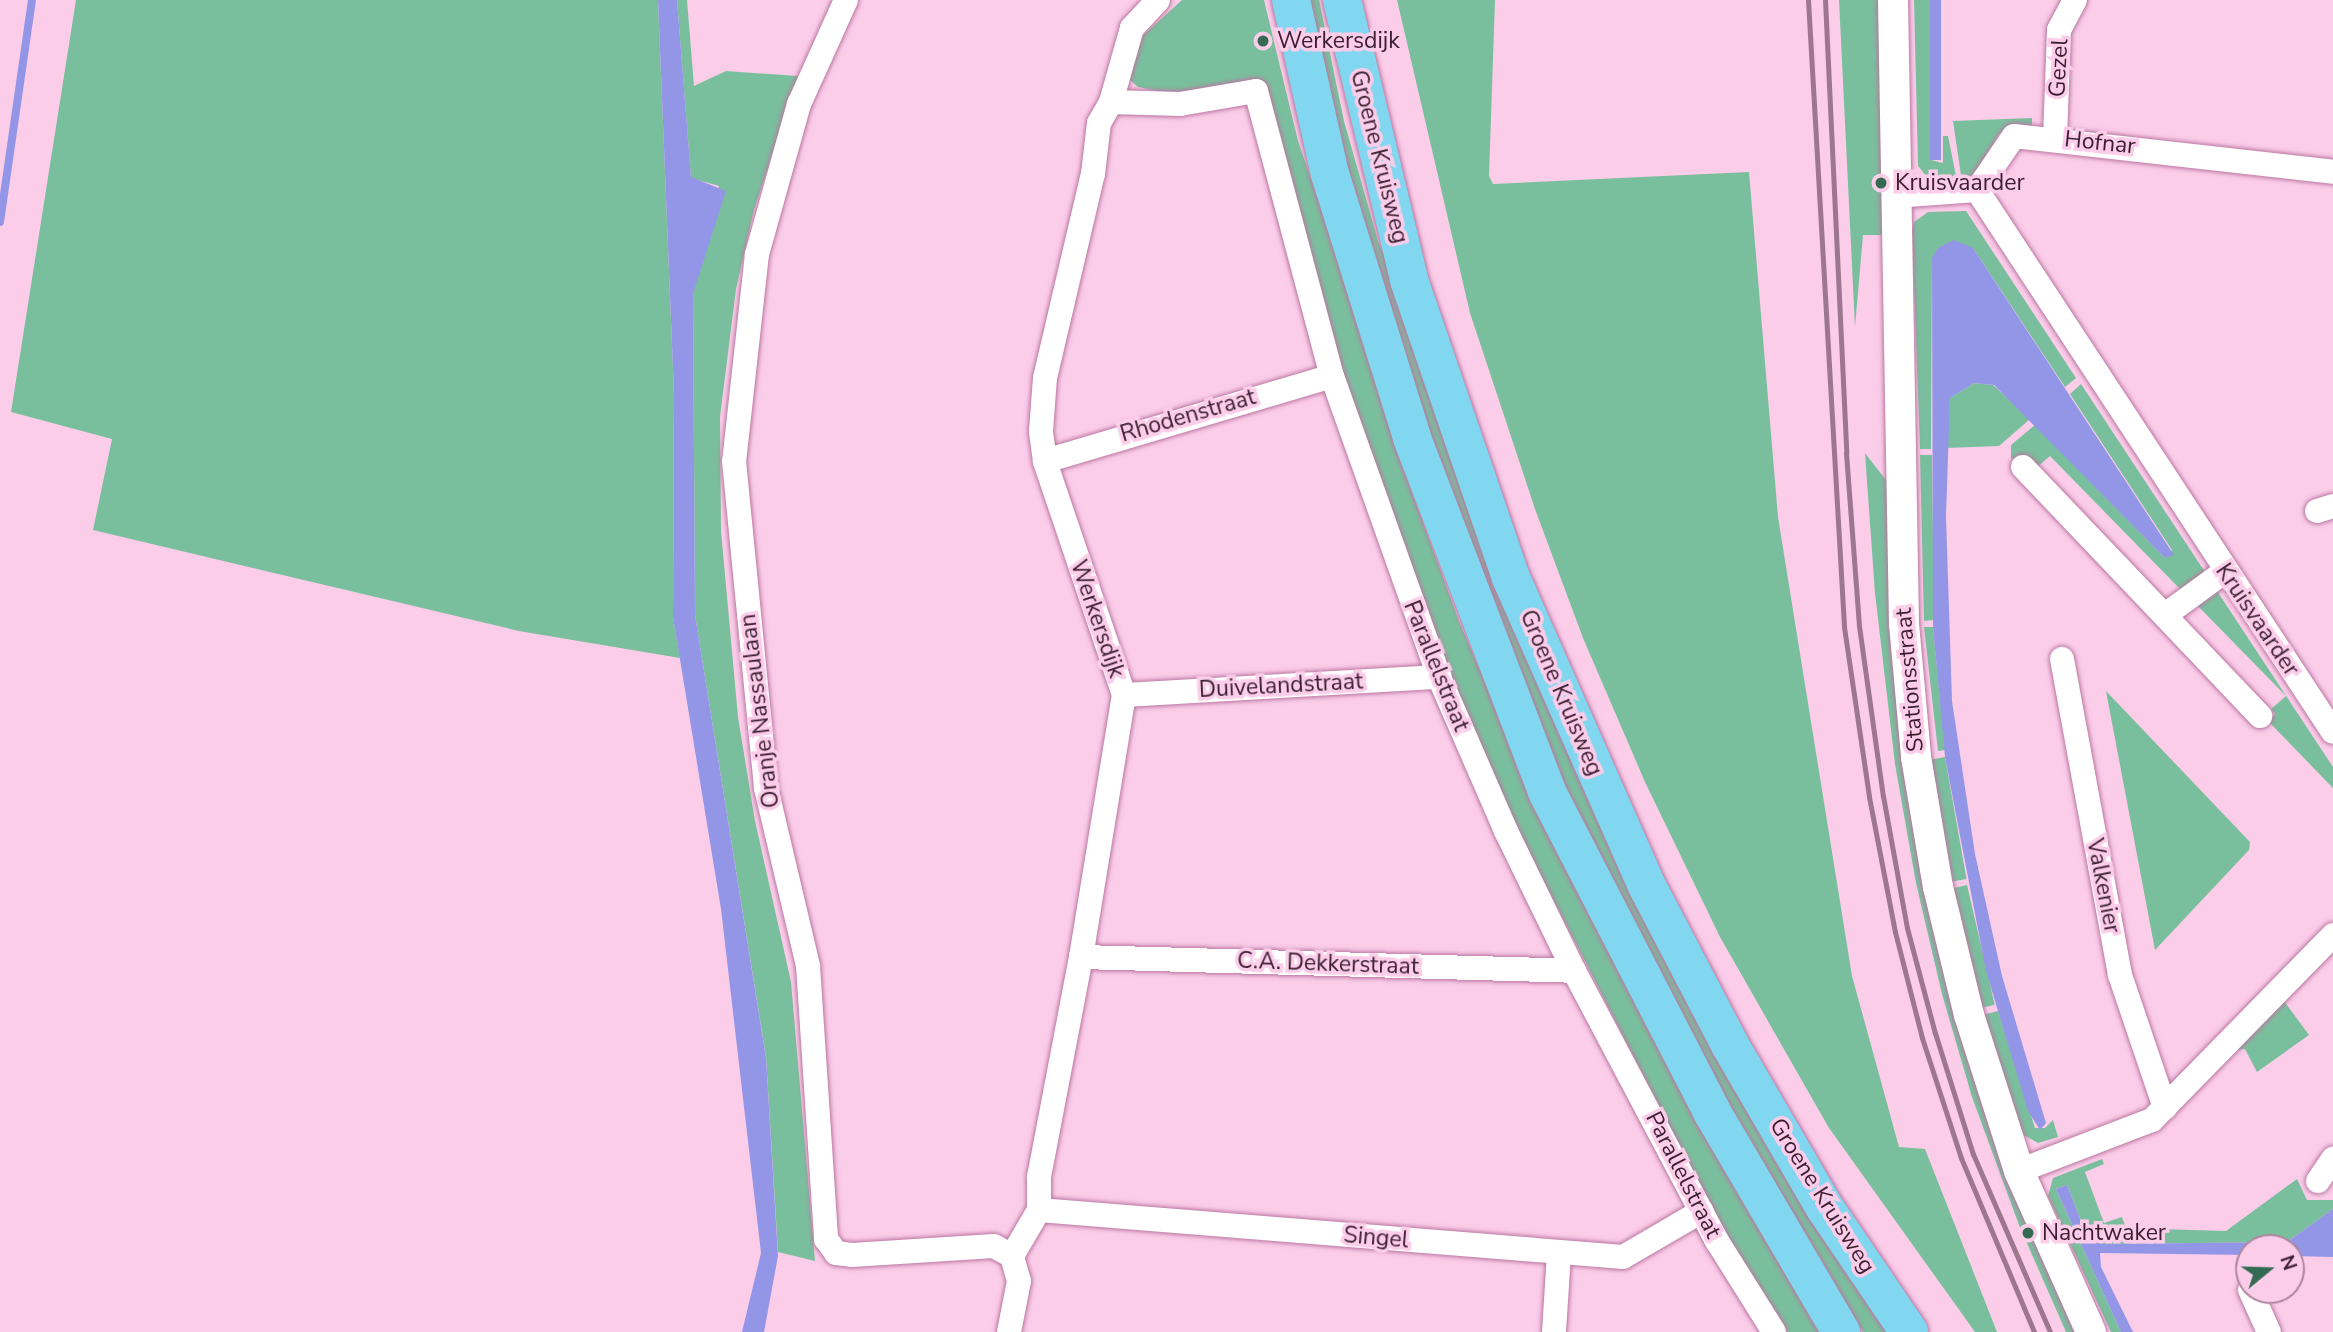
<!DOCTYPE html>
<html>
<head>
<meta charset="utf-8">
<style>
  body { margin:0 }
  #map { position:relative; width:2333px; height:1332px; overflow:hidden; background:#fbcde9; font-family:"Nunito Sans",sans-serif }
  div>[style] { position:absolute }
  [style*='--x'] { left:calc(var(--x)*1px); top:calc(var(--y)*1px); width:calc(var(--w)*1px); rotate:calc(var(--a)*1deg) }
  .green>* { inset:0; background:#7abf9d; transform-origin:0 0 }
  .water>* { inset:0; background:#9396e7; transform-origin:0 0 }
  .stream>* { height:8px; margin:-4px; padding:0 4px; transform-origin:4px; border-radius:4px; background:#9396e7 }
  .roads { filter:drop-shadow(0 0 2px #bb76a2) drop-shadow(0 0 2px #bb76a2) }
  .minor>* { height:24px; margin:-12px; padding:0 12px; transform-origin:12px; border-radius:12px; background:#fff }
  .tertiary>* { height:30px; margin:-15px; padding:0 15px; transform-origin:15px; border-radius:15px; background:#fff }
  .primary>* { height:38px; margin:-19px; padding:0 19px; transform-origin:19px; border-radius:19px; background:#80d7ef }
  .rail>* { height:5px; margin:-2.5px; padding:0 2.5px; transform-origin:2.5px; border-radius:2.5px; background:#9c778e }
  .dots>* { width:19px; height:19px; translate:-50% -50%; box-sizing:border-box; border:4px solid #fbcde9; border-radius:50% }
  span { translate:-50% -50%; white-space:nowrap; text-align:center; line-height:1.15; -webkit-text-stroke:7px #fbcde9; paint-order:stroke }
  .poi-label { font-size:23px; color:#3b1e31 }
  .left { translate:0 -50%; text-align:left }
  .street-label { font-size:23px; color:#3b1e31 }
  .north { position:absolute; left:2235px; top:1234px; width:70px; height:70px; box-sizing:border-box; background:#fbcde9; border:2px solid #ae879f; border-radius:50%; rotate:71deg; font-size:19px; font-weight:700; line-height:28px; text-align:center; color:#3b1e31 }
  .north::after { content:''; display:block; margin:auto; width:24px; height:32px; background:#346a51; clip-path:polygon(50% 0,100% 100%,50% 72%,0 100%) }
</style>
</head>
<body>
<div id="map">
  <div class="green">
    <i style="clip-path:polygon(76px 0,658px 0,674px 394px,673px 617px,680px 658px,519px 631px,93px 530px,112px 439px,11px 412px)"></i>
    <i style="clip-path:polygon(677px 0,687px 0,694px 86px,726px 71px,798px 76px,754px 210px,736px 289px,720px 417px,721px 531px,738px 717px,755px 821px,791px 982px,815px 1261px,778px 1252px,766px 1057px,695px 615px,693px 294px,719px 186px,691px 178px)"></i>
    <i style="clip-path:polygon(1182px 0,1264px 0,1298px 141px,1346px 281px,1396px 449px,1459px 621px,1520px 765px,1833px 1332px,1787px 1332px,1722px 1229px,1470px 737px,1382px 503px,1324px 315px,1262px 80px,1167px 93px,1138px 87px,1130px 80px,1139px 39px)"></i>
    <i style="clip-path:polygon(1304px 0,1319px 0,1344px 121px,1378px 241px,1417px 334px,1485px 538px,1896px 1332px,1863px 1332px,1775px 1194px,1552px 767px,1369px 266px)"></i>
    <i style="clip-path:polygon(1397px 0,1495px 0,1489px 176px,1493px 184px,1749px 172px,1778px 517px,1852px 976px,1899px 1147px,1925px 1149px,1997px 1332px,1975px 1332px,1829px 1128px,1720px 937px,1645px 782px,1583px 638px,1535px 509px,1470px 313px)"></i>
    <i style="clip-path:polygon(1839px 0,1879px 0,1883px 235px,1863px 235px,1855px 327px)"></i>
    <i style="clip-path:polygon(1914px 0,1930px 0,1931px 160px,1943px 163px,1943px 136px,1948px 136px,1956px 176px,1927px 177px,1918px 166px)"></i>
    <i style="clip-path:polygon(2032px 118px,2032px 126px,2006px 128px,1999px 134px,1975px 174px,1962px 182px,1953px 121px)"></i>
    <i style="clip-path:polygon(1966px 211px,2076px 378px,2065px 387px,1973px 248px,1932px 258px,1931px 449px,1920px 449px,1912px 231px,1914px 222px,1928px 212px)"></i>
    <i style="clip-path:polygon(1974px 383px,1993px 385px,2030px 419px,1999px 446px,1946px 448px,1950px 398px)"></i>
    <i style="clip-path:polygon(2081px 384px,2205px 572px,2181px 590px,2050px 456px,2035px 469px,2011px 458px,2011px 445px,2035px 425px,2165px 558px,2172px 550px,2070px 394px)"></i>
    <i style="clip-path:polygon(1865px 453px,1889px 484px,1910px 789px,2076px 1332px,2066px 1332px,2019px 1225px,1972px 1097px,1942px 994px,1916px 883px,1895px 764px,1875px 593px)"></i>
    <i style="clip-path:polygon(1920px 455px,1932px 455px,1934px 620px,1924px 621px)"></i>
    <i style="clip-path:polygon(2215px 588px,2333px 767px,2333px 788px,2268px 721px,2275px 714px,2271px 709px,2286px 696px,2194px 602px)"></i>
    <i style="clip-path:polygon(1924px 627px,1933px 627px,1945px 750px,1938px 751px)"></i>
    <i style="clip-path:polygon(2106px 691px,2250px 842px,2249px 850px,2155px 950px)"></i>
    <i style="left:1945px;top:757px;width:124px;height:14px;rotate:80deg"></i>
    <i style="left:1967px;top:885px;width:123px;height:16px;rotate:77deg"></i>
    <i style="clip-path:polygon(2284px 1001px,2309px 1035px,2257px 1072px,2245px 1049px,2235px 1050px)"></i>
    <i style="clip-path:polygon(1998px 1011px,2035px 1128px,2045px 1128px,2053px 1120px,2058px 1137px,2038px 1143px,2018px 1132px,1982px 1015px)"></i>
    <i style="clip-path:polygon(2102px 1159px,2104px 1164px,2085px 1172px,2104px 1223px,2122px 1217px,2126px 1228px,2226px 1231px,2297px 1179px,2307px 1200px,2333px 1200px,2333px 1209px,2287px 1242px,2101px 1244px,2087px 1236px,2067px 1185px,2056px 1189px,2121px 1332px,2111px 1332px,2048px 1196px,2053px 1178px)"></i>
  </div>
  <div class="water">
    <i style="clip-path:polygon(658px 0,677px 0,691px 177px,726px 191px,693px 294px,695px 615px,766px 1058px,778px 1256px,764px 1332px,742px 1332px,761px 1253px,721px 909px,673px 617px,674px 394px)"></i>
    <i style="left:1930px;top:0;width:11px;height:160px"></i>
    <i style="clip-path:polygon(1954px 240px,1973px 248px,2174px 555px,2165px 558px,1994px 385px,1974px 383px,1950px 398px,1946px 517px,1952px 701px,1975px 854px,2002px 976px,2046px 1123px,2040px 1130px,2028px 1111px,1986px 971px,1945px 757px,1933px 627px,1932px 258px,1938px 248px)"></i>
    <i style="clip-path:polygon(2067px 1185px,2087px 1236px,2101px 1244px,2287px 1242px,2333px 1209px,2333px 1257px,2291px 1256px,2291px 1248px,2249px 1248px,2249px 1255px,2100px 1253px,2101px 1267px,2133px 1332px,2121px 1332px,2056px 1189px)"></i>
  </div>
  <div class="stream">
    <i style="--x:0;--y:222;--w:224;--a:-81.8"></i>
  </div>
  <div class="roads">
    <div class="minor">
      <i style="--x:846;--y:0;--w:114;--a:114.3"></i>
      <i style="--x:799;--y:104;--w:156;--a:105.6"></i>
      <i style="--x:757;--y:254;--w:208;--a:96.3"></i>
      <i style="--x:734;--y:461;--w:329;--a:84.4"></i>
      <i style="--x:766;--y:788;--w:183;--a:76.7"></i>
      <i style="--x:808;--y:966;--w:274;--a:86.2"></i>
      <i style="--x:826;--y:1239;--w:17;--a:54"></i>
      <i style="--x:836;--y:1253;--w:16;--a:7"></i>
      <i style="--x:852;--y:1255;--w:142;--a:-3.6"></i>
      <i style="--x:994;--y:1246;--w:21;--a:29"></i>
      <i style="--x:1111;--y:102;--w:69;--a:1.7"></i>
      <i style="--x:1180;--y:104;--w:77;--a:-9.7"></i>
      <i style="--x:1256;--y:91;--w:295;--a:75.1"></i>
      <i style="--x:1332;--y:376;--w:319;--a:70.4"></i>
      <i style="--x:1439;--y:677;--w:168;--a:66.5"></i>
      <i style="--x:1506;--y:831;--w:156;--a:64.1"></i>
      <i style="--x:1574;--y:971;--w:306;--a:62.1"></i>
      <i style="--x:1717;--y:1241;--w:107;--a:57.9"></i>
      <i style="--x:2055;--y:139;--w:109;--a:-87.9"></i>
      <i style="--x:2059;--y:30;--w:34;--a:-62"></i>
      <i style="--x:1977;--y:190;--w:648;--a:56.7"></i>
      <i style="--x:1894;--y:196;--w:83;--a:-4.1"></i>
      <i style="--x:1977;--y:190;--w:65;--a:-55.6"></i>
      <i style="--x:2014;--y:136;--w:321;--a:6.4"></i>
      <i style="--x:1045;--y:461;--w:299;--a:-16.5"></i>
      <i style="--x:2023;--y:467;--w:344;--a:46.4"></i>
      <i style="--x:2317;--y:511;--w:17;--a:-17"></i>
      <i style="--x:2165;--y:615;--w:73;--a:-36.1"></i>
      <i style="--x:2062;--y:659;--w:321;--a:79.6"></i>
      <i style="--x:2120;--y:975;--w:140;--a:71.3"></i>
      <i style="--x:1124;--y:695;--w:316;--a:-3.3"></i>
      <i style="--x:1081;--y:957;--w:493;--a:1.6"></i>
      <i style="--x:2019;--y:1171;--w:142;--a:-21"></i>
      <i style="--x:2152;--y:1120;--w:259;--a:-45.6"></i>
      <i style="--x:2318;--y:1181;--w:27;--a:-56"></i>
      <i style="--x:1039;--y:1210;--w:586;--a:4.6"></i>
      <i style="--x:1623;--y:1257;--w:91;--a:-30.2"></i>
      <i style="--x:2250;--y:1290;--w:46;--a:65.7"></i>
      <i style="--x:1009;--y:1332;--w:52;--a:-78.9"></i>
      <i style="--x:1019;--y:1281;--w:26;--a:-106"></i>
      <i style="--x:1012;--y:1256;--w:53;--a:-59.6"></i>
      <i style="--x:1039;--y:1210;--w:33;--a:-90"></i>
      <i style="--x:1039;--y:1177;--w:224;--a:-79.2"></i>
      <i style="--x:1081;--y:957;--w:266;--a:-80.7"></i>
      <i style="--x:1124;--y:695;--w:247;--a:-108.7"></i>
      <i style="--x:1045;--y:461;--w:30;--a:-98"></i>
      <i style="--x:1041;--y:431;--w:53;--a:-85.7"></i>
      <i style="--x:1045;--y:378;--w:210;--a:-76.8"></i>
      <i style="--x:1093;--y:174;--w:51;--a:-83.3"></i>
      <i style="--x:1099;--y:123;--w:24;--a:-60"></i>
      <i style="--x:1111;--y:102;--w:77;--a:-74.2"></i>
      <i style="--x:1132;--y:28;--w:38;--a:-47"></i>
      <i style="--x:1554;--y:1332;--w:79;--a:-86.4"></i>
    </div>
    <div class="tertiary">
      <i style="--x:1893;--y:0;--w:624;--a:88.99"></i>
      <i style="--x:1904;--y:624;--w:134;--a:84.8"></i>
      <i style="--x:1916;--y:757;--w:132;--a:80.4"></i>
      <i style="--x:1938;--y:887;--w:132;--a:76.4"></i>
      <i style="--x:1969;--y:1015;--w:164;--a:72.2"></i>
      <i style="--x:2019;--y:1171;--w:176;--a:65.9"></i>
    </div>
    <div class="primary">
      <i style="--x:1291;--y:0;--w:178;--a:77.4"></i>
      <i style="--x:1330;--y:174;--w:276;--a:72.7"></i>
      <i style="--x:1412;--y:438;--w:379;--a:69.1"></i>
      <i style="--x:1547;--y:792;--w:360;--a:62.7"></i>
      <i style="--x:1712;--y:1112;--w:255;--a:59.6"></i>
      <i style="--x:1342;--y:0;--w:288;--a:76.5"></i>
      <i style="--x:1409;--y:280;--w:317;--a:71.1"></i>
      <i style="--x:1512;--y:580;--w:334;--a:66.2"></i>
      <i style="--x:1647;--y:886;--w:179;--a:62.4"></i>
      <i style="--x:1730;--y:1045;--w:189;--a:59.8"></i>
      <i style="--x:1825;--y:1208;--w:150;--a:55.9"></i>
    </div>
  </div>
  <div class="rail">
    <i style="--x:1808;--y:0;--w:628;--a:86.71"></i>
    <i style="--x:1844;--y:627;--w:172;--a:81.6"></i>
    <i style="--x:1869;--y:797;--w:137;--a:79.1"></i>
    <i style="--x:1895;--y:932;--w:109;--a:75.7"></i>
    <i style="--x:1922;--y:1038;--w:126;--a:72"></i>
    <i style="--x:1961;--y:1158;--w:189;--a:67.2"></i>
    <i style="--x:1825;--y:0;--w:453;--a:87.3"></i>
    <i style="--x:1846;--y:453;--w:173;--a:85.7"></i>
    <i style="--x:1859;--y:626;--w:172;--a:82"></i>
    <i style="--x:1883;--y:796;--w:134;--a:79.7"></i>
    <i style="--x:1907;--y:928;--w:109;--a:75.1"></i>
    <i style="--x:1935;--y:1033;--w:127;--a:72.6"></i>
    <i style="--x:1973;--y:1154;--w:194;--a:66.6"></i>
  </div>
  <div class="dots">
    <i style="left:1263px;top:41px;background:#346a51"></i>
    <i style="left:1881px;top:183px;background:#346a51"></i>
    <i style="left:2028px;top:1233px;background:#346a51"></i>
  </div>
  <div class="poi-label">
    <span class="left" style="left:1277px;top:41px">Werkersdijk</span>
    <span class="left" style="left:1895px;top:183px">Kruisvaarder</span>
    <span class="left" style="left:2042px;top:1233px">Nachtwaker</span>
  </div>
  <div class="street-label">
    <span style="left:2059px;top:68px;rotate:-87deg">Gezel</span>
    <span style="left:2100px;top:143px;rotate:6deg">Hofnar</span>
    <span style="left:1379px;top:157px;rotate:76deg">Groene Kruisweg</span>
    <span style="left:1188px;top:416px;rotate:-16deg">Rhodenstraat</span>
    <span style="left:1097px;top:619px;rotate:71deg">Werkersdijk</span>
    <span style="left:2257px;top:620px;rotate:56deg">Kruisvaarder</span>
    <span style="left:1436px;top:666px;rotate:68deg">Parallelstraat</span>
    <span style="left:1910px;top:680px;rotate:-95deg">Stationsstraat</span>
    <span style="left:1281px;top:686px;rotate:-3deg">Duivelandstraat</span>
    <span style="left:1561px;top:693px;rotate:67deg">Groene Kruisweg</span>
    <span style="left:760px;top:711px;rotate:-97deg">Oranje Nassaulaan</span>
    <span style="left:2103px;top:886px;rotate:79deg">Valkenier</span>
    <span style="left:1328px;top:964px;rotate:2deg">C.A. Dekkerstraat</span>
    <span style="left:1683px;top:1175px;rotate:63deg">Parallelstraat</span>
    <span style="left:1822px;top:1196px;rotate:58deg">Groene Kruisweg</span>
    <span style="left:1376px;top:1238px;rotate:5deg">Singel</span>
  </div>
  <div class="north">N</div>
</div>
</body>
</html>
